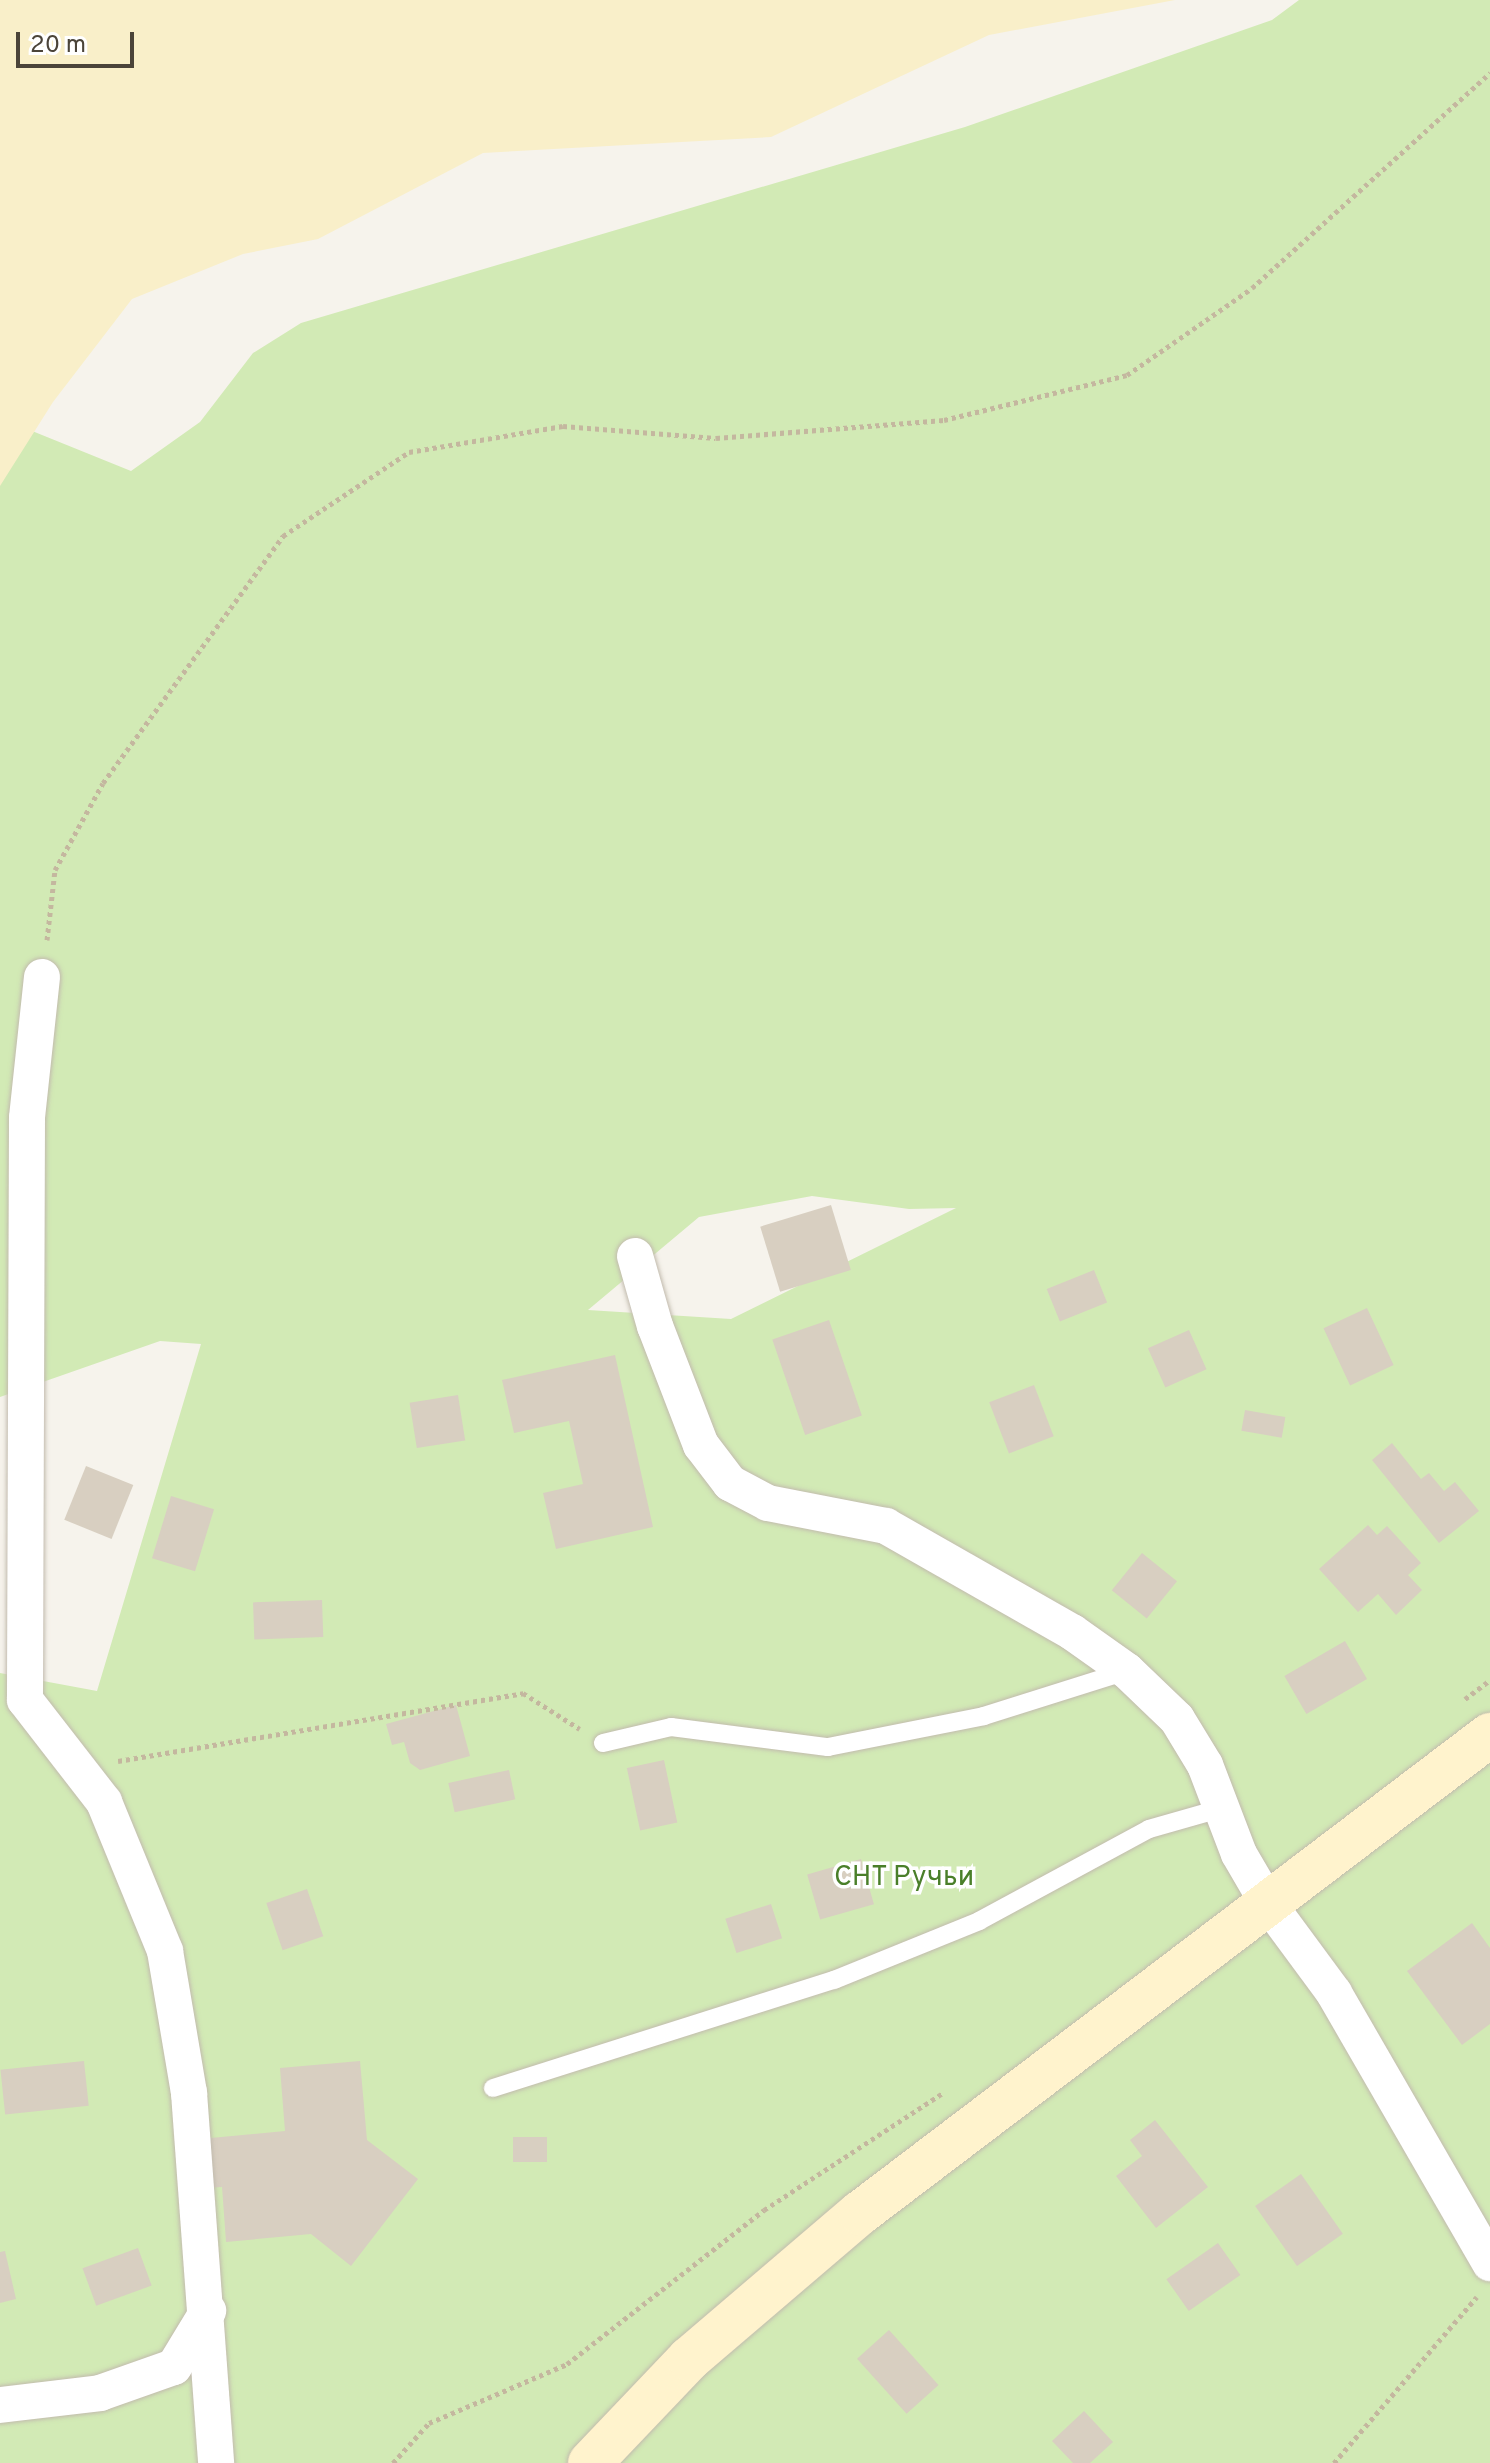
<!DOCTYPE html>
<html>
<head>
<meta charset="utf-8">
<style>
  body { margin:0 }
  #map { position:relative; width:1490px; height:2463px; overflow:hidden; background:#f6f3ec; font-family:Overpass,sans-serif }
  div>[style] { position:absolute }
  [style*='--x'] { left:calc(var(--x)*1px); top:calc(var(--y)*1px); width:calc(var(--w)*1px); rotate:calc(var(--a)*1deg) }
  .green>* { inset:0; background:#d2eab5 }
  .sand>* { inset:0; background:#f9efc9 }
  .building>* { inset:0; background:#d8cfc1; transform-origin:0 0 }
  .path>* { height:5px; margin-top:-2.5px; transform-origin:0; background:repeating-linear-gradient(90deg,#c4b79f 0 4px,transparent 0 8px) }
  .roads { filter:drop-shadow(0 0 2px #c2bbae) drop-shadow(0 0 2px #c2bbae) }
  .lane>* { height:18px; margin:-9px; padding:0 9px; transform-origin:9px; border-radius:9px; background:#fff }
  .street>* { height:36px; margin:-18px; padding:0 18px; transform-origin:18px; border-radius:18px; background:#fff }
  .secondary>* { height:44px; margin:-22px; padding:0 22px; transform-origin:22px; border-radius:22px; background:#fff3cd }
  span { translate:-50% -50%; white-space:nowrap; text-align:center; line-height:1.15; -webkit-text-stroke:7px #fff; paint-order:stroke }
  .park-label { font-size:28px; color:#4a7f2a }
  .scale { position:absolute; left:16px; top:32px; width:118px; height:36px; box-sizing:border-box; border:4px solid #4b4439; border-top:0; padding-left:10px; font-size:24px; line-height:28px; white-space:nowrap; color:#4b4439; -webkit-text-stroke:6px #fff; paint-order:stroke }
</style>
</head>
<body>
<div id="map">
  <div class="green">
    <i style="clip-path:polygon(evenodd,1299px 0,1490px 0,1490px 2463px,0 2463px,0 1673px,97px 1691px,201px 1344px,160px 1341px,0 1397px,0 418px,131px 471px,200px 422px,253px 353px,301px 323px,965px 127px,1272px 20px,1299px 0,812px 1196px,909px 1209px,956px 1208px,731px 1319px,588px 1310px,699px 1217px,812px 1196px)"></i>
  </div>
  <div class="sand">
    <i style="clip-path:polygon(0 0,1175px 0,989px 35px,771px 137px,483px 153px,318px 239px,243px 254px,132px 299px,53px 402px,0 486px)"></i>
  </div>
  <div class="building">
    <i style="left:831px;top:1205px;width:68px;height:74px;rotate:73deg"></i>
    <i style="left:1094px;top:1270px;width:35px;height:51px;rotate:68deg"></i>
    <i style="left:1367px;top:1308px;width:63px;height:48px;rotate:65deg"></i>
    <i style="left:829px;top:1320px;width:101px;height:60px;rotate:71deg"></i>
    <i style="left:1189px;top:1330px;width:43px;height:45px;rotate:66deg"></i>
    <i style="clip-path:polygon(615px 1355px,653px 1527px,556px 1549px,543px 1493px,583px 1484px,569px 1421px,514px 1433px,502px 1380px)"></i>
    <i style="left:1034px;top:1385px;width:55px;height:48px;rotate:69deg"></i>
    <i style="left:458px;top:1395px;width:46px;height:49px;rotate:81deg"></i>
    <i style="left:1245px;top:1410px;width:41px;height:21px;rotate:10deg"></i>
    <i style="clip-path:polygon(1392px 1443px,1421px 1479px,1429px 1473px,1444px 1491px,1455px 1482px,1479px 1511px,1439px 1543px,1372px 1460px)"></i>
    <i style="left:86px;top:1466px;width:51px;height:58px;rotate:22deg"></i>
    <i style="left:171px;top:1496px;width:45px;height:65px;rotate:17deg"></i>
    <i style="clip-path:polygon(1368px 1525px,1377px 1535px,1387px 1526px,1421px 1563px,1408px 1575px,1422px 1590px,1396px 1615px,1378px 1594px,1358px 1612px,1319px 1569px)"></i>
    <i style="left:1142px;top:1553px;width:45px;height:48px;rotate:39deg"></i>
    <i style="left:322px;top:1600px;width:37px;height:69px;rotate:88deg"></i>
    <i style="left:1345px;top:1641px;width:44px;height:70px;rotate:60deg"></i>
    <i style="clip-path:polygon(456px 1705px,470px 1756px,420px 1770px,410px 1763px,404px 1742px,392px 1745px,386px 1724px)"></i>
    <i style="left:664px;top:1760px;width:64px;height:38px;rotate:78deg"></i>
    <i style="left:509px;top:1770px;width:30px;height:62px;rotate:78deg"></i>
    <i style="left:861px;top:1859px;width:47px;height:56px;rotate:74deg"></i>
    <i style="left:307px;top:1889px;width:50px;height:43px;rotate:71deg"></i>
    <i style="left:771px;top:1904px;width:36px;height:48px;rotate:72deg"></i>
    <i style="clip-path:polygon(1472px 1923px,1490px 1948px,1490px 2024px,1462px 2045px,1407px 1971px)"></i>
    <i style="left:84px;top:2061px;width:45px;height:84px;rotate:84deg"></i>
    <i style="clip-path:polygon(360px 2061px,367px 2140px,418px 2179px,351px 2266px,311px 2234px,226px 2242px,222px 2187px,204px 2188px,200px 2139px,285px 2131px,280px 2068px)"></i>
    <i style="clip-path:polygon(1155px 2120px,1208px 2187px,1156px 2228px,1116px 2176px,1142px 2156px,1130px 2140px)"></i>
    <i style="left:513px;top:2137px;width:34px;height:25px"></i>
    <i style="left:1301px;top:2174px;width:73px;height:56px;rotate:55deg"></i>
    <i style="left:1218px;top:2243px;width:39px;height:63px;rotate:55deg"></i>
    <i style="left:138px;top:2248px;width:40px;height:59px;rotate:70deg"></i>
    <i style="clip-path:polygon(5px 2251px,16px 2299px,0 2303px,0 2252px)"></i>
    <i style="left:889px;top:2330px;width:74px;height:43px;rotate:48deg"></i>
    <i style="clip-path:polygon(1084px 2411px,1113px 2442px,1090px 2463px,1073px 2463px,1052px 2441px)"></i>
  </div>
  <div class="path">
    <i style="--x:47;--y:940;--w:70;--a:-83.5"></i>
    <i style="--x:55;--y:870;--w:99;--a:-61.1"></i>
    <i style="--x:103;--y:783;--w:306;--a:-53.9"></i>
    <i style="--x:283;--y:536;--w:151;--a:-33.7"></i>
    <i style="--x:409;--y:452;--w:156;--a:-9.6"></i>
    <i style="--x:563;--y:426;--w:153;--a:4.5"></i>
    <i style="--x:716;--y:438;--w:229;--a:-4.5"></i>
    <i style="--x:944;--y:420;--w:188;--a:-13.8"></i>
    <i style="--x:1127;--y:375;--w:152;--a:-34.8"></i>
    <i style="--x:1252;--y:288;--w:321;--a:-42.1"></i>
    <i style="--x:1465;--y:1699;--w:31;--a:-37"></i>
    <i style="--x:118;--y:1761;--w:411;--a:-9.5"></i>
    <i style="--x:523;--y:1693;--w:67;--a:32.3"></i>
    <i style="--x:393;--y:2463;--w:54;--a:-48"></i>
    <i style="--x:429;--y:2423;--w:150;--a:-23.1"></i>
    <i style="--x:567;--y:2364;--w:250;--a:-38"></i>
    <i style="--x:764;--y:2210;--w:215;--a:-33.2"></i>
    <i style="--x:1334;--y:2463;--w:219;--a:-49.3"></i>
  </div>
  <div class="roads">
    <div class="lane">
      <i style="--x:603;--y:1743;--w:70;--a:-13.2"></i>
      <i style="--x:671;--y:1727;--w:158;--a:7.3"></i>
      <i style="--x:828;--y:1747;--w:159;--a:-11.2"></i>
      <i style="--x:984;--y:1716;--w:150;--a:-17.5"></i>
      <i style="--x:493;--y:2088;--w:358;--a:-17.6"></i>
      <i style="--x:834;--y:1980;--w:157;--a:-22.1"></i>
      <i style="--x:979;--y:1921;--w:193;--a:-28.4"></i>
      <i style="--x:1149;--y:1829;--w:73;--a:-15.9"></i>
    </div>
    <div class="street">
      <i style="--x:42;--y:977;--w:142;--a:96.1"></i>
      <i style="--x:27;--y:1118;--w:582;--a:90.2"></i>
      <i style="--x:25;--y:1700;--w:129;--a:52.2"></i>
      <i style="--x:104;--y:1802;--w:161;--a:67.7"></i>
      <i style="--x:165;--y:1951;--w:144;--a:80.4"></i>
      <i style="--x:189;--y:2093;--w:371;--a:85.8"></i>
      <i style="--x:635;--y:1256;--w:73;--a:74.1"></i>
      <i style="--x:655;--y:1326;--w:128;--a:68.9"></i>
      <i style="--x:701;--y:1445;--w:48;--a:52.7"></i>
      <i style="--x:730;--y:1483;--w:43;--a:27.8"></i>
      <i style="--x:768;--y:1503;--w:120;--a:11"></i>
      <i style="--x:886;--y:1526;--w:214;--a:29.7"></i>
      <i style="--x:1072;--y:1632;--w:67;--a:35.3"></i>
      <i style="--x:1127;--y:1671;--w:69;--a:43.8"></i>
      <i style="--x:1177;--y:1719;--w:54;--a:58.7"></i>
      <i style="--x:1205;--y:1765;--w:95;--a:69.1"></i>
      <i style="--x:1239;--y:1854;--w:56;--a:59.7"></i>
      <i style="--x:1267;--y:1902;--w:113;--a:53.6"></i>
      <i style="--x:1334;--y:1993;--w:312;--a:60"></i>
      <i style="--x:0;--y:2405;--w:101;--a:-6.8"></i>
      <i style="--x:100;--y:2393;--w:78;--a:-19.4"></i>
      <i style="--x:174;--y:2367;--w:66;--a:-58.7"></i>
    </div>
    <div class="secondary">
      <i style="--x:590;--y:2463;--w:144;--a:-46.4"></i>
      <i style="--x:689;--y:2359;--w:225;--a:-40.5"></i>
      <i style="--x:860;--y:2213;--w:791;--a:-37.19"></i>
    </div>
  </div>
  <div class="park-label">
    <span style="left:904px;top:1878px">СНТ Ручьи</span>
  </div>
  <div class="scale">20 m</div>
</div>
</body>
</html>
